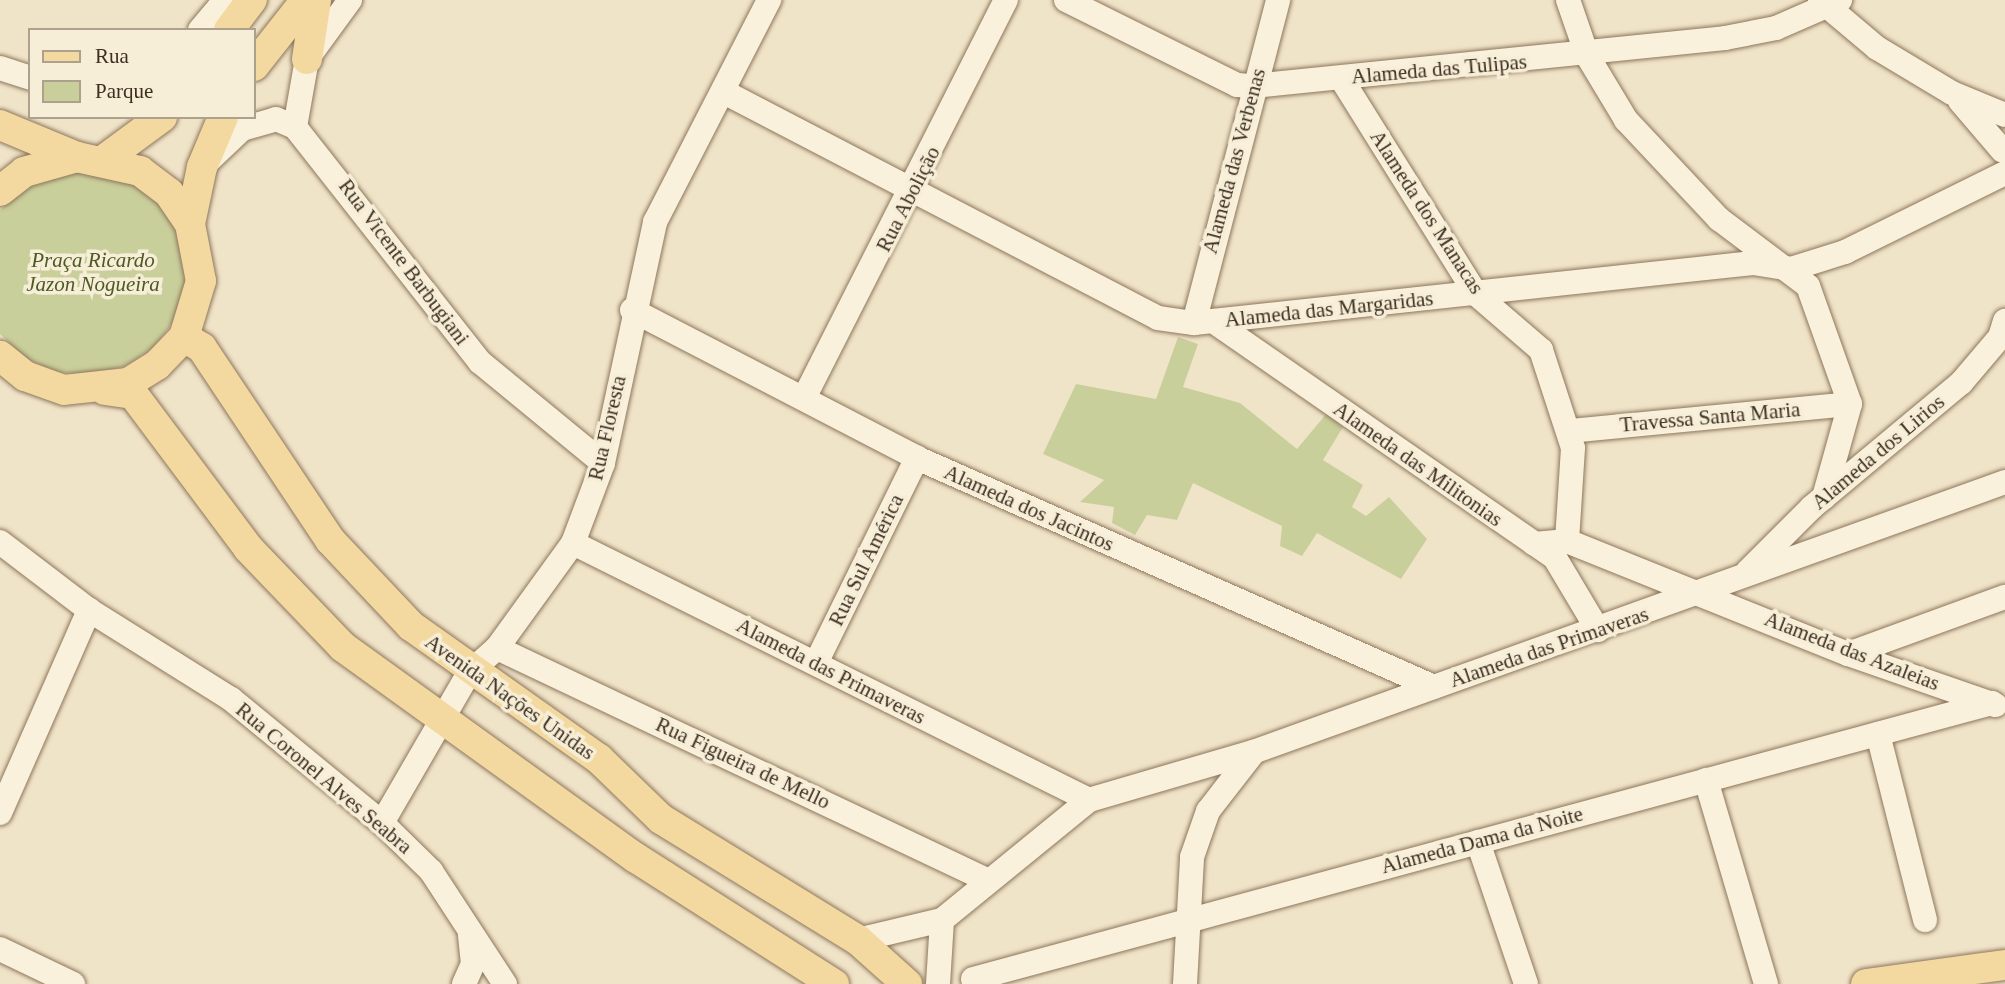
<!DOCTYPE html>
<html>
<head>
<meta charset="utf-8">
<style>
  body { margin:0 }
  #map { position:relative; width:2005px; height:984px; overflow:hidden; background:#f0e4c8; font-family:Georgia,serif }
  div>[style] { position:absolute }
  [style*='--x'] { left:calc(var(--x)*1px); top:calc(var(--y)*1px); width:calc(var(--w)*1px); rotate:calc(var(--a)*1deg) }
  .green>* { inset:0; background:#c9cf9b }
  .roads { filter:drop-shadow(0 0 2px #8d765c) drop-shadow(0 0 2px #8d765c) }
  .minor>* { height:24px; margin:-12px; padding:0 12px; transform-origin:12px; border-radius:12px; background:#faf1dc }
  .major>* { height:30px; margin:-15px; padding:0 15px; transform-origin:15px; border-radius:15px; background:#f3d9a0 }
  span { translate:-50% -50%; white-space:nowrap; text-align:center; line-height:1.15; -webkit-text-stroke:7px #f7eed8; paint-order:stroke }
  .street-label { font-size:21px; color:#3d2e20 }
  .park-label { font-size:21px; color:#4d5a26; font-style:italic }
  .legend { position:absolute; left:28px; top:28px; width:228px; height:91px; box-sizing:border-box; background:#f7eed8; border:2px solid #ada18e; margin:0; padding:9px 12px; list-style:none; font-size:21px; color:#3d2e20 }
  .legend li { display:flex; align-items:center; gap:14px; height:35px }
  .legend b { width:35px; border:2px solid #ada18e }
</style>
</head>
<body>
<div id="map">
  <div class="green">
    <i style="clip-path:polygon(91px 169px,124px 177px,153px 196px,174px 223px,185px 255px,185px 289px,174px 321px,153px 348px,125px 366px,92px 375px,58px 372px,26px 359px,0 334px,0 210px,26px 186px)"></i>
    <i style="clip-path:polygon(1178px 337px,1198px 344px,1183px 387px,1240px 403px,1297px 449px,1327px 413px,1343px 427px,1323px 460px,1363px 485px,1352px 507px,1366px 516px,1389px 497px,1427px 539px,1401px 579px,1317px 533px,1302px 556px,1280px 546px,1282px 526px,1193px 483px,1177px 520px,1147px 515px,1135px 535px,1112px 523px,1114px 507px,1080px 502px,1104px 480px,1043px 454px,1076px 384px,1156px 399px)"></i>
  </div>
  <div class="roads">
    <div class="minor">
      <i style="--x:1066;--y:0;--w:191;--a:26.4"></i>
      <i style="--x:1237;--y:85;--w:16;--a:4"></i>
      <i style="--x:1253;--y:86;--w:474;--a:-5.8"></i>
      <i style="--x:1725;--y:38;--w:52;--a:-11.1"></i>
      <i style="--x:1776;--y:28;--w:70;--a:-23.6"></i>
      <i style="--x:1568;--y:0;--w:58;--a:70.9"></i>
      <i style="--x:1587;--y:55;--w:76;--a:59"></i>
      <i style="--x:1626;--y:120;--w:136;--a:46.8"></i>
      <i style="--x:1719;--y:219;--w:111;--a:37"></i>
      <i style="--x:1808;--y:286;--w:125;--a:70.4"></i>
      <i style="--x:1850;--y:404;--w:97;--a:105.6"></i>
      <i style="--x:1820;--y:0;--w:75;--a:40.1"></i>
      <i style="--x:1877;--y:48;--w:87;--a:31"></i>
      <i style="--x:1952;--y:93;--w:57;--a:22.5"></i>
      <i style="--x:200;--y:30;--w:39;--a:-50"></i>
      <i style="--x:0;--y:68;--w:32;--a:18"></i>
      <i style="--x:1341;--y:78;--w:255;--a:58"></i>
      <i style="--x:1476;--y:294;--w:86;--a:40.7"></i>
      <i style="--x:1541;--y:350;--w:103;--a:71.9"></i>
      <i style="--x:1573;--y:448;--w:93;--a:93.7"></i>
      <i style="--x:1567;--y:541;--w:33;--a:175"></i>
      <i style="--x:724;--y:92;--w:489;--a:27.5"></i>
      <i style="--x:1158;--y:318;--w:36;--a:8"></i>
      <i style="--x:1194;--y:323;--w:562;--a:-6.13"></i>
      <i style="--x:1753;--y:263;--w:38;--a:9"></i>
      <i style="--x:1791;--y:269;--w:57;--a:-17.5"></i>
      <i style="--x:1845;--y:252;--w:178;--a:-26.3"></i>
      <i style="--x:1960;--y:101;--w:65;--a:49.4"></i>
      <i style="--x:295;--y:127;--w:69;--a:-80"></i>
      <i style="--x:307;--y:59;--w:73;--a:-53.9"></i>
      <i style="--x:205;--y:164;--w:51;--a:-43.4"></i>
      <i style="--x:242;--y:129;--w:35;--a:-16"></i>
      <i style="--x:276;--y:119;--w:21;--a:23"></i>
      <i style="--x:295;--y:127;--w:299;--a:51.8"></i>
      <i style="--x:480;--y:362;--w:159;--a:39.4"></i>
      <i style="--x:632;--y:310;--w:321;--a:27.4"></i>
      <i style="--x:917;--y:458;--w:565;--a:23.89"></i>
      <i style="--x:1213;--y:321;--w:416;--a:34.7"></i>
      <i style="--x:1555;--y:558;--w:84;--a:59.2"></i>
      <i style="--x:1194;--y:323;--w:334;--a:-75.4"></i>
      <i style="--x:805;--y:396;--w:444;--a:-63.1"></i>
      <i style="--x:1570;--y:431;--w:281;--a:-5.5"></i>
      <i style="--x:1567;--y:541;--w:303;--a:21.9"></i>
      <i style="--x:1848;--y:654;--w:156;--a:19.1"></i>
      <i style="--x:0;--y:542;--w:112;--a:37.4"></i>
      <i style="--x:89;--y:610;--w:168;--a:32.1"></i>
      <i style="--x:231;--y:699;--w:195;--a:39.4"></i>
      <i style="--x:382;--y:823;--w:69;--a:44.4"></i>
      <i style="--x:431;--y:871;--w:135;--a:56.8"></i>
      <i style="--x:573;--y:543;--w:576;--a:26.48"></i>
      <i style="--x:1748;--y:571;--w:91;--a:-45"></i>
      <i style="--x:1812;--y:507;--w:194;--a:-39.8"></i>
      <i style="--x:1961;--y:383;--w:60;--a:-49.7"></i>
      <i style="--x:2000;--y:337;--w:17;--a:-73"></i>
      <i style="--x:497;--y:648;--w:542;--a:25.34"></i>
      <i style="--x:1848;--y:654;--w:167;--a:-20"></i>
      <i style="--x:816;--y:663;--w:229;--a:-63.8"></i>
      <i style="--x:1878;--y:734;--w:192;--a:75.8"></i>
      <i style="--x:1706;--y:780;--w:213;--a:73.6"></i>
      <i style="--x:0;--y:813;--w:222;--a:-66.3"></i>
      <i style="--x:382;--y:823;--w:173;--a:-59.9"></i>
      <i style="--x:469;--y:673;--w:38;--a:-42"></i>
      <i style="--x:497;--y:648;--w:130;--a:-54.1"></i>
      <i style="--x:573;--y:543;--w:85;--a:-69.4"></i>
      <i style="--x:603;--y:463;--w:247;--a:-77.8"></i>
      <i style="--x:655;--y:222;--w:250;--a:-62.8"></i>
      <i style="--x:1478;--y:842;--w:150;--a:71.3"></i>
      <i style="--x:858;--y:940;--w:86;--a:-13.4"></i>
      <i style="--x:942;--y:920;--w:190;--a:-39.2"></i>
      <i style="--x:1089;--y:800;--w:171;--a:-16.3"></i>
      <i style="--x:1253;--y:752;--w:799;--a:-19.75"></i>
      <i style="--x:0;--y:949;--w:81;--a:25.6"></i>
      <i style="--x:973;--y:979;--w:1056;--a:-15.16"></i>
      <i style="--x:464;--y:984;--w:22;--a:-66"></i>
      <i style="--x:473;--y:964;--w:30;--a:-96"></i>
      <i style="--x:938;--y:984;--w:64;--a:-86.4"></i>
      <i style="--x:1185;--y:984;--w:127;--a:-86.8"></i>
      <i style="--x:1192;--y:857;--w:49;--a:-70.8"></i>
      <i style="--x:1208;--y:811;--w:73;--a:-52.2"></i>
    </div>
    <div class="major">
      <i style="--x:229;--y:30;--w:38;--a:-53"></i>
      <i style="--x:307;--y:59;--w:60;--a:-81.3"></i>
      <i style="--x:254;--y:66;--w:84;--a:-51.8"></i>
      <i style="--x:0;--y:125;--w:83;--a:22.6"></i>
      <i style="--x:105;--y:159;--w:71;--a:-36.4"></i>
      <i style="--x:0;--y:191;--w:31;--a:-38"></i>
      <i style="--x:24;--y:172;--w:55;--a:-15.8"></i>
      <i style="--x:77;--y:157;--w:65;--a:12.5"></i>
      <i style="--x:140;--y:171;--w:36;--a:37"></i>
      <i style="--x:169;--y:193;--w:37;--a:56"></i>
      <i style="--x:190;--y:224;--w:58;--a:79.1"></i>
      <i style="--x:201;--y:281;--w:59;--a:106.9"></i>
      <i style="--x:184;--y:337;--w:39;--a:134"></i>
      <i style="--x:157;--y:365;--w:34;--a:148"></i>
      <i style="--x:128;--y:383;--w:64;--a:173.8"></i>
      <i style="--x:64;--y:390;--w:41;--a:-160.3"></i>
      <i style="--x:25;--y:376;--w:32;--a:-141"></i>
      <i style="--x:190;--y:224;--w:58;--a:-78.1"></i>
      <i style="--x:202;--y:167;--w:54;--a:-67.2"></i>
      <i style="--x:184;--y:337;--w:21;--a:31"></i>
      <i style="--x:202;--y:348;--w:231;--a:56.3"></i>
      <i style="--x:330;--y:540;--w:118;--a:46.7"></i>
      <i style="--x:411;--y:626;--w:230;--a:35.3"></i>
      <i style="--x:599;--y:759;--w:86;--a:44.1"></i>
      <i style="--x:661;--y:819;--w:231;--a:31.6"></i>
      <i style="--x:858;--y:940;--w:66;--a:41.9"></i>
      <i style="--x:105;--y:390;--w:28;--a:8"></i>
      <i style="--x:133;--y:394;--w:192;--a:53.2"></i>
      <i style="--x:248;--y:548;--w:137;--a:46.2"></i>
      <i style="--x:343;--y:647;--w:361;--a:35.8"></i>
      <i style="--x:636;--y:858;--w:235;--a:32.5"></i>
      <i style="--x:1866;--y:984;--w:140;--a:-7.8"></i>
    </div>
  </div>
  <div class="street-label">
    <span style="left:1439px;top:69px;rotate:-5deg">Alameda das Tulipas</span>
    <span style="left:1234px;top:161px;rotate:-75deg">Alameda das Verbenas</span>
    <span style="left:908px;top:199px;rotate:-63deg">Rua Abolição</span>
    <span style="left:1427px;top:212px;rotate:57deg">Alameda dos Manacas</span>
    <span style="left:404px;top:262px;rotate:53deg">Rua Vicente Barbugiani</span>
    <span style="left:1329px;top:309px;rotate:-6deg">Alameda das Margaridas</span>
    <span style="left:1710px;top:417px;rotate:-5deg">Travessa Santa Maria</span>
    <span style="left:607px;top:428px;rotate:-77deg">Rua Floresta</span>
    <span style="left:1878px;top:452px;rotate:-40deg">Alameda dos Lirios</span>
    <span style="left:1418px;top:464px;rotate:35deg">Alameda das Militonias</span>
    <span style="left:1029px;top:508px;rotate:24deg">Alameda dos Jacintos</span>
    <span style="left:866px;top:560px;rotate:-64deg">Rua Sul América</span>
    <span style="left:1549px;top:647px;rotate:-19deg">Alameda das Primaveras</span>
    <span style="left:1852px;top:651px;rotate:21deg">Alameda das Azaleias</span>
    <span style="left:831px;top:671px;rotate:27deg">Alameda das Primaveras</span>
    <span style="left:510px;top:697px;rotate:35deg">Avenida Nações Unidas</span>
    <span style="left:743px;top:763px;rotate:25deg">Rua Figueira de Mello</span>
    <span style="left:324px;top:778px;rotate:40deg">Rua Coronel Alves Seabra</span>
    <span style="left:1482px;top:840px;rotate:-15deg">Alameda Dama da Noite</span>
  </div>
  <div class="park-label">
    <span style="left:93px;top:272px">Praça Ricardo<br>Jazon Nogueira</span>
  </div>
  <ul class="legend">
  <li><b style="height:9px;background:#f3d9a0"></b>Rua</li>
  <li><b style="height:19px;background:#c9cf9b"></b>Parque</li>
  </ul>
</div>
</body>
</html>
